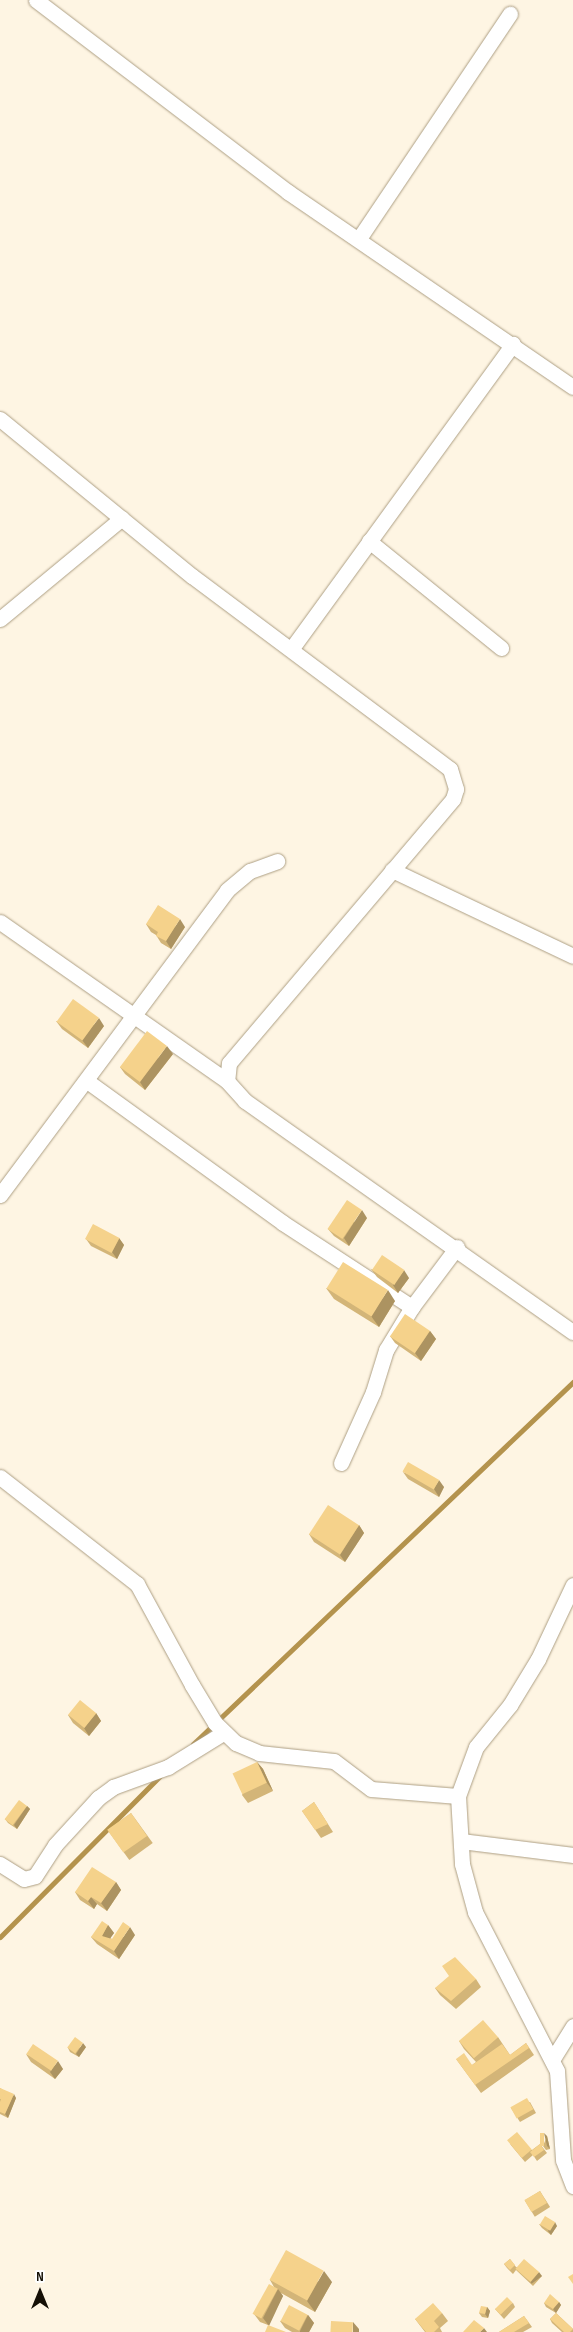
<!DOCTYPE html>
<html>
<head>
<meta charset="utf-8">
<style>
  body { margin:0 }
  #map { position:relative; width:573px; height:2332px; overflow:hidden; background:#fef5e3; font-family:"Sofia Sans Condensed",sans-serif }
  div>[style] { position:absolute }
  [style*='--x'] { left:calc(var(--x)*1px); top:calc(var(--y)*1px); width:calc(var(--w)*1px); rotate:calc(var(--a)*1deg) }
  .stream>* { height:5px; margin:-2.5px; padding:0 2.5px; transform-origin:2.5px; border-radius:2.5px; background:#b4934d }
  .roads { filter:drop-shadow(0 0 1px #ad9f84) drop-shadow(0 0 1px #ad9f84) }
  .street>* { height:15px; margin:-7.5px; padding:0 7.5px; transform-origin:7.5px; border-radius:7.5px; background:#fff }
  .wall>* { inset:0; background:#d3b578; transform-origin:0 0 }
  .shaded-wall>* { inset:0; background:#ac9361; transform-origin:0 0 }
  .building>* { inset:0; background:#f5d28b; transform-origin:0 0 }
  span { translate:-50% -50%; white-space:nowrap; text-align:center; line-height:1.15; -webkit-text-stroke:4.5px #fff; paint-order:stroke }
  .north { position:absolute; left:15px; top:2267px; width:50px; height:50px; -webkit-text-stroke:4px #fff; paint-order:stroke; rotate:0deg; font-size:14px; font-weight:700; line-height:20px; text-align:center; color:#151006 }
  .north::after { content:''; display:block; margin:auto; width:18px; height:22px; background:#151006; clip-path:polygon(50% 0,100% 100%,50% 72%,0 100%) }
</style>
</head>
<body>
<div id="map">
  <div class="stream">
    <i style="--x:193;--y:1744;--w:525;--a:-43.61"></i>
    <i style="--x:0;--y:1937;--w:227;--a:-45.2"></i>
  </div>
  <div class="roads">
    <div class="street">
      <i style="--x:36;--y:0;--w:317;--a:37.3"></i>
      <i style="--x:288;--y:192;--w:345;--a:34.4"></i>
      <i style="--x:360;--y:237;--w:269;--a:-56.1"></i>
      <i style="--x:0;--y:419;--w:248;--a:39.3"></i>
      <i style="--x:192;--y:576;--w:322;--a:36.8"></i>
      <i style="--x:450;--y:769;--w:21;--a:73"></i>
      <i style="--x:456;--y:789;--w:10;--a:107"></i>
      <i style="--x:453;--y:799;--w:346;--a:130.3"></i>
      <i style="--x:229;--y:1063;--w:18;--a:96"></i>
      <i style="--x:227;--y:1081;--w:27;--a:48"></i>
      <i style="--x:245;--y:1101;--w:401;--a:35.2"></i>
      <i style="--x:369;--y:541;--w:170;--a:39"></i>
      <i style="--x:0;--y:619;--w:158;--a:-39.6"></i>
      <i style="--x:292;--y:648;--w:376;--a:-54"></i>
      <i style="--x:392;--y:870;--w:200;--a:25.4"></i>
      <i style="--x:0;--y:922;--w:277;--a:35"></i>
      <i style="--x:87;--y:1081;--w:242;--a:35.9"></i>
      <i style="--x:283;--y:1223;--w:154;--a:33.1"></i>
      <i style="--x:0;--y:1195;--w:380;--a:-53.3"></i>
      <i style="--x:227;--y:890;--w:30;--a:-40"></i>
      <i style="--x:250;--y:871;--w:29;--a:-20"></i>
      <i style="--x:341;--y:1463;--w:78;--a:-65.7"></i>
      <i style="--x:373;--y:1392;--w:44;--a:-72.8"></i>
      <i style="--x:386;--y:1350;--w:50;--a:-58.8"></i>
      <i style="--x:412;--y:1307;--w:75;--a:-53.1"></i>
      <i style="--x:0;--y:1477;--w:174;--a:38"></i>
      <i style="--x:137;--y:1584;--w:115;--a:61.4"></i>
      <i style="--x:192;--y:1685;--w:44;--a:58.8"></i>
      <i style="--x:215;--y:1723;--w:29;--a:44"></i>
      <i style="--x:236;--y:1743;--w:25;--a:23"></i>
      <i style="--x:259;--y:1753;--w:75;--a:6.1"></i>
      <i style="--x:334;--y:1761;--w:46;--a:37.1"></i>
      <i style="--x:371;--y:1789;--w:87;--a:4.6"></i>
      <i style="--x:573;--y:1585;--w:82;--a:115.3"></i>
      <i style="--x:538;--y:1659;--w:54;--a:121.3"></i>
      <i style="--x:510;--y:1705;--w:54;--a:129"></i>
      <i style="--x:476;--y:1747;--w:52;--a:110.2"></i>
      <i style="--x:458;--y:1796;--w:68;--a:86.6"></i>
      <i style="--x:462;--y:1864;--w:50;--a:74.8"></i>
      <i style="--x:475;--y:1912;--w:179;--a:62.7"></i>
      <i style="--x:557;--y:2071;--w:89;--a:86.1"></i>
      <i style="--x:563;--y:2160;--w:28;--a:69"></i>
      <i style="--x:461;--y:1841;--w:113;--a:7.1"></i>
      <i style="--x:0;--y:1864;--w:28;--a:32"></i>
      <i style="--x:24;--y:1879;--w:11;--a:-15"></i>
      <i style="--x:35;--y:1876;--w:37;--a:-57"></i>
      <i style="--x:55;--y:1845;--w:64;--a:-47.5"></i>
      <i style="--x:98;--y:1798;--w:19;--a:-36"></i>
      <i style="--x:113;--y:1787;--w:59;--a:-20"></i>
      <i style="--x:168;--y:1767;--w:65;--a:-31.7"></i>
      <i style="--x:552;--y:2060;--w:40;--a:-58"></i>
    </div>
  </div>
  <div class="wall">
    <i style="clip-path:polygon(146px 924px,185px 927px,171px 949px,161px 943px,156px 935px,151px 932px)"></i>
    <i style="clip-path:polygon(56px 1021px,104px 1026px,88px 1048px,62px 1029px)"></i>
    <i style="clip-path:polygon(173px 1054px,145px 1090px,125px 1074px,120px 1067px)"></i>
    <i style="clip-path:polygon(367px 1218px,349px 1246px,334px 1236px,328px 1229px)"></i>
    <i style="clip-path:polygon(119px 1238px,124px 1245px,117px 1259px,91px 1246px,86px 1239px)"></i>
    <i style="clip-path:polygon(371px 1269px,409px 1278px,398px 1293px,377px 1277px)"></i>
    <i style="clip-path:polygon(326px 1288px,395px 1301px,379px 1327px,334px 1299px)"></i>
    <i style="clip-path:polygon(430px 1331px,436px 1339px,421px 1361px,395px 1343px,390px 1336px)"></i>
    <i style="clip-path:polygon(403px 1472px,444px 1487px,439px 1497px,408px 1479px)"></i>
    <i style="clip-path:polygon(359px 1525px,364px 1533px,345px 1562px,314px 1542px,309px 1534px)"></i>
    <i style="clip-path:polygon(96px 1713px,101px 1721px,89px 1736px,73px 1723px,68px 1715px)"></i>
    <i style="clip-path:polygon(257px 1762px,263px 1769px,273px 1791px,248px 1803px,242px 1795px)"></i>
    <i style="clip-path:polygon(314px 1802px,333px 1832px,321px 1838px,302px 1811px)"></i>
    <i style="clip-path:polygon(27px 1806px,30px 1809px,17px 1829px,8px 1823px,5px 1819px)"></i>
    <i style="left:131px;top:1813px;width:37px;height:29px;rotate:54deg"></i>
    <i style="clip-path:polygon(116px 1882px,121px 1890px,107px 1911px,97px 1904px,94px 1909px,80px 1900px,75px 1892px)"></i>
    <i style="clip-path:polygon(108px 1925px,114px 1933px,110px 1938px,112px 1939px,135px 1935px,119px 1959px,97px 1944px,91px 1937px)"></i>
    <i style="clip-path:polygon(476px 1979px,481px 1987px,456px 2009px,440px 1995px,435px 1988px)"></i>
    <i style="clip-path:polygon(498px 2037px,510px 2055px,526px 2043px,534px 2055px,481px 2093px,456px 2059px,472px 2065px,476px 2062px,464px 2049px,459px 2041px)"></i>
    <i style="clip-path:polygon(86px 2047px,79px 2057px,70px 2052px,68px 2048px)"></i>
    <i style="clip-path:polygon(26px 2054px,63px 2069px,55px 2079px,31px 2062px)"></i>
    <i style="clip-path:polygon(0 2088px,16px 2098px,8px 2118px,0 2114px)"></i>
    <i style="clip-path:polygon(530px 2102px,536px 2113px,520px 2122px,511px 2108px)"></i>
    <i style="clip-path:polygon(547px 2136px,550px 2149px,546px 2150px,543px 2146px)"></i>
    <i style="clip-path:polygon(510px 2144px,532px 2150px,540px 2144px,547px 2153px,537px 2161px,533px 2155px,525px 2162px)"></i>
    <i style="left:540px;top:2191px;width:19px;height:18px;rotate:58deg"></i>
    <i style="clip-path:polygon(539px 2224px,557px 2226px,551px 2235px,542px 2228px)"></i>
    <i style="clip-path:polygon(510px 2259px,516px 2267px,542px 2276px,533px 2286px,516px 2270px,513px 2274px,507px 2268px,504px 2264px)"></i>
    <i style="clip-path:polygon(270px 2280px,332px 2282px,315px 2312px,281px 2293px,283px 2296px,268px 2325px,260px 2322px,254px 2314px,274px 2287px)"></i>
    <i style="clip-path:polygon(559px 2302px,561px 2305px,556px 2313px,573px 2329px,573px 2332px,562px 2332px,552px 2323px,550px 2319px,556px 2313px,546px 2307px,544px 2303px)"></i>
    <i style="clip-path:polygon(513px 2303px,515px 2307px,504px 2319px,495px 2309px)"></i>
    <i style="clip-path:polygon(487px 2307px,490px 2311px,488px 2318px,482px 2317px,479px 2313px)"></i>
    <i style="clip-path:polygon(442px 2313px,448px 2321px,440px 2328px,442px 2332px,425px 2332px,415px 2319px)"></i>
    <i style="clip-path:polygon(308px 2315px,314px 2323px,309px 2332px,292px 2332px,285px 2328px,280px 2321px)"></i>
    <i style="clip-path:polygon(524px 2316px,532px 2327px,523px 2332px,499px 2332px)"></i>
  </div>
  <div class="shaded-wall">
    <i style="clip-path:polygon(180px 919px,185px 927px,171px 949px,166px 941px)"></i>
    <i style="clip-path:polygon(99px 1018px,104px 1026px,88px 1048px,82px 1040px)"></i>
    <i style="clip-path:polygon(167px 1046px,173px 1054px,145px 1090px,140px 1082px)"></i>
    <i style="clip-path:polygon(362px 1210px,367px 1218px,349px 1246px,344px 1238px)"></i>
    <i style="clip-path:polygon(119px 1238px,124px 1245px,117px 1259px,112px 1252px)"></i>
    <i style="clip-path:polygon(404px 1270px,409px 1278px,398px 1293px,393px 1285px)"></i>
    <i style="clip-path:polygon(388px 1290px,395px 1301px,379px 1327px,371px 1316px)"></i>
    <i style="clip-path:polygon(430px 1331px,436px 1339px,421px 1361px,415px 1353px)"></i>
    <i style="clip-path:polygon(439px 1480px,444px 1487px,439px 1497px,434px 1489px)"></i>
    <i style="clip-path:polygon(359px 1525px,364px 1533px,345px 1562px,340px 1555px)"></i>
    <i style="clip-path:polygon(96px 1713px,101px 1721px,89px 1736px,84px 1728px)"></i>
    <i style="clip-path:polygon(257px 1762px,263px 1769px,273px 1791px,267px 1783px)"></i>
    <i style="clip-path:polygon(27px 1806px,30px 1809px,17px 1829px,14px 1825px)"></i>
    <i style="clip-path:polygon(116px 1882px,121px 1890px,107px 1911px,101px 1903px)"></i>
    <i style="clip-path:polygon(91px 1897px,97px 1904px,94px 1909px,88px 1901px)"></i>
    <i style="clip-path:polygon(108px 1925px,114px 1933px,107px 1943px,102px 1936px)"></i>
    <i style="clip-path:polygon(130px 1927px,135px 1935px,119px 1959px,114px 1951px)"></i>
    <i style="clip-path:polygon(83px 2043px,86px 2047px,79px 2057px,76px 2054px)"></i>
    <i style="clip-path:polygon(58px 2061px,63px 2069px,55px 2079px,50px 2072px)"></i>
    <i style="clip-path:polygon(14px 2094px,16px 2098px,8px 2118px,5px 2114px)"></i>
    <i style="clip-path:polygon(544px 2133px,547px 2136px,550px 2149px,547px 2146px)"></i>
    <i style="clip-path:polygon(555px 2222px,557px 2226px,551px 2235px,548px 2231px)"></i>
    <i style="clip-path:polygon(324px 2271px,332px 2282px,315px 2312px,307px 2301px)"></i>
    <i style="left:539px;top:2272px;width:5px;height:13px;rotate:53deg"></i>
    <i style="clip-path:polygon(278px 2289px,283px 2296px,269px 2326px,263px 2318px)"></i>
    <i style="clip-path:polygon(559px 2302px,561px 2305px,556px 2313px,553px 2309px)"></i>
    <i style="clip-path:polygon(487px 2307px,490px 2311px,488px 2318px,485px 2314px)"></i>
    <i style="clip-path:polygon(308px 2315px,314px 2323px,309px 2332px,300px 2332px,300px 2331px)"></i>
    <i style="clip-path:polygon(353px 2322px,359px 2329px,359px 2332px,353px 2332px)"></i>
    <i style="clip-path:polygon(484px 2328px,487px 2332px,480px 2332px)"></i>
  </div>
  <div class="building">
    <i style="clip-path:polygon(158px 905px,180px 919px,166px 941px,156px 936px,158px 932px,146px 924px)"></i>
    <i style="left:73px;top:999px;width:32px;height:28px;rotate:36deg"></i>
    <i style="left:147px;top:1031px;width:25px;height:45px;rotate:37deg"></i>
    <i style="left:347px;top:1200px;width:18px;height:35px;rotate:34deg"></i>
    <i style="left:93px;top:1224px;width:30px;height:17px;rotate:28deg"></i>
    <i style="left:382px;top:1255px;width:27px;height:18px;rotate:34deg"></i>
    <i style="left:343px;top:1262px;width:53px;height:31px;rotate:32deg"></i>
    <i style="left:405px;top:1314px;width:30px;height:27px;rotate:34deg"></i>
    <i style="left:408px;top:1462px;width:36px;height:11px;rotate:30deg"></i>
    <i style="left:328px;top:1505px;width:37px;height:35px;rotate:33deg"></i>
    <i style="left:80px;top:1700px;width:21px;height:19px;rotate:39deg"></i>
    <i style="left:257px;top:1762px;width:23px;height:27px;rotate:65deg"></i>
    <i style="left:19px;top:1800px;width:10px;height:24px;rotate:37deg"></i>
    <i style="clip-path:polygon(314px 1802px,328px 1824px,315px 1830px,302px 1811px)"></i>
    <i style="left:131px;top:1813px;width:28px;height:29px;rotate:55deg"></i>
    <i style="clip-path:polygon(92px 1867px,116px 1882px,101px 1903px,91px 1897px,88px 1901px,75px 1892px)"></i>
    <i style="clip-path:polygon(102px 1921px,108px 1925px,102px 1936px,112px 1939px,123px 1922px,130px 1927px,114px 1951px,91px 1937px)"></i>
    <i style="clip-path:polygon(455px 1957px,476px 1979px,451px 2001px,435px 1988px,449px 1976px,442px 1966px)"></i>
    <i style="left:483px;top:2020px;width:23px;height:32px;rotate:49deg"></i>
    <i style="left:75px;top:2037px;width:10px;height:13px;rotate:37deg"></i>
    <i style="clip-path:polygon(526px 2043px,529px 2048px,475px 2085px,456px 2059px,464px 2053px,472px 2065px,502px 2044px,510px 2055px)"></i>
    <i style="left:33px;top:2044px;width:30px;height:12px;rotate:34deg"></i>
    <i style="clip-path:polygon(0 2088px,14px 2094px,5px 2114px,0 2112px,0 2102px,1px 2099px,0 2099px)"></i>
    <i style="left:527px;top:2098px;width:13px;height:19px;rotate:61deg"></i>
    <i style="left:517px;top:2132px;width:23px;height:13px;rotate:50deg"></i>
    <i style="left:540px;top:2133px;width:4px;height:13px"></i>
    <i style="clip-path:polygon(540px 2144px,544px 2150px,534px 2157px,530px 2152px)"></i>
    <i style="left:540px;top:2191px;width:14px;height:18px;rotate:60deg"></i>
    <i style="left:545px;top:2216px;width:12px;height:10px;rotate:31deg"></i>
    <i style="left:286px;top:2250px;width:43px;height:34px;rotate:29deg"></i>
    <i style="clip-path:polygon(510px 2259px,515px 2265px,510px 2270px,504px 2264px)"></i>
    <i style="left:524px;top:2259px;width:20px;height:13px;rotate:41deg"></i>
    <i style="clip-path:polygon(573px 2274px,573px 2284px,568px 2277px)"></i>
    <i style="left:269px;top:2284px;width:10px;height:34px;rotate:29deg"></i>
    <i style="clip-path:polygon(550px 2294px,559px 2302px,553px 2309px,544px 2303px)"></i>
    <i style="left:507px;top:2297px;width:8px;height:17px;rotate:45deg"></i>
    <i style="clip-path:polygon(433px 2303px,442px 2313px,434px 2321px,439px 2327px,434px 2332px,426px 2332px,415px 2319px)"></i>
    <i style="left:289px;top:2305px;width:21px;height:18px;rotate:28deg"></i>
    <i style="clip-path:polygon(481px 2306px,487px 2307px,485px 2314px,479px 2313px)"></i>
    <i style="clip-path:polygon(556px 2313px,573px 2329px,570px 2332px,564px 2332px,550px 2319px)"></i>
    <i style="clip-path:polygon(524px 2316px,529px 2323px,514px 2332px,499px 2332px)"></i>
    <i style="clip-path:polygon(474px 2320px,484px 2328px,480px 2332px,463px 2332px)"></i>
    <i style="left:331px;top:2321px;width:22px;height:11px;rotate:3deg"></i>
    <i style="clip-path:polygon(268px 2325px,286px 2332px,265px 2332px)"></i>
  </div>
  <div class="north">N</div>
</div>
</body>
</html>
